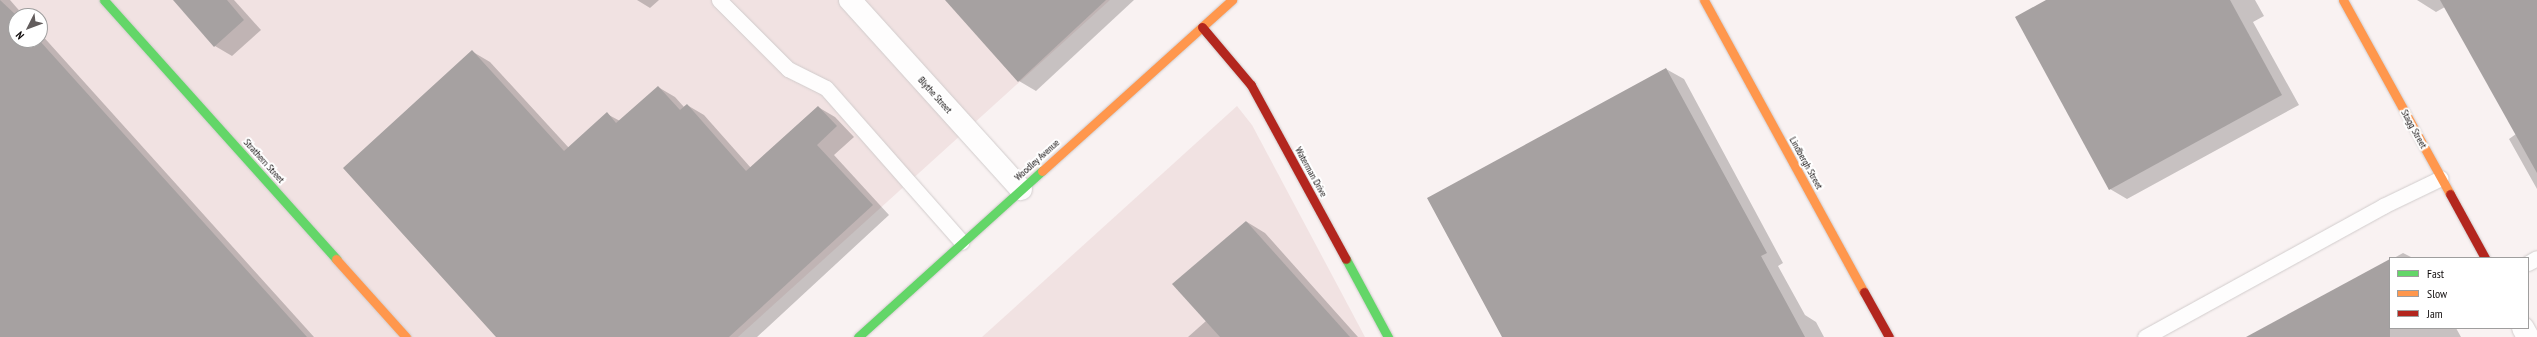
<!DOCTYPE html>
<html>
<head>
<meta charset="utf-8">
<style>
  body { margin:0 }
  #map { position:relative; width:2537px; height:337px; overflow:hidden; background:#f9f2f2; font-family:"PT Sans Narrow",sans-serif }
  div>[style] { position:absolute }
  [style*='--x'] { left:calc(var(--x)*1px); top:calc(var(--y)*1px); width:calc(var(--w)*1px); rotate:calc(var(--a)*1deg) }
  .built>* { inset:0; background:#f1e2e2 }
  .shadow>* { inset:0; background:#0003 }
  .building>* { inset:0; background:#a6a1a1 }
  .roads { filter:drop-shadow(0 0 1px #d1cccc) drop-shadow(0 0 1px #d1cccc) }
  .lane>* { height:15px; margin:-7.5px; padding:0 7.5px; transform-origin:7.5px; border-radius:7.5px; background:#fefdfd }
  .street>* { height:22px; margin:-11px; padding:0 11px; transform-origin:11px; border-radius:11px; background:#fefdfd }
  .fast>* { height:9px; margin:-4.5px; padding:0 4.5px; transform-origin:4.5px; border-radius:4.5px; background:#63d668 }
  .slow>* { height:9px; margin:-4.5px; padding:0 4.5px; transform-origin:4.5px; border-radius:4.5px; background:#ff974d }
  .jam>* { height:9px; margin:-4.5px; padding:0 4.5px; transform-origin:4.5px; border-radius:4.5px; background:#b3261e }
  span { translate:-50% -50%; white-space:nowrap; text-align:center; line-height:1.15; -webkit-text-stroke:4px #fff; paint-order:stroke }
  .street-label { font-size:10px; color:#100c0c }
  .legend { position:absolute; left:2389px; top:257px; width:140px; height:72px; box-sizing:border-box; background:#fff; border:1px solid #9f9e9e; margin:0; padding:5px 7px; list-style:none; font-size:12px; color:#100c0c }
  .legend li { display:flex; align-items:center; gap:8px; height:20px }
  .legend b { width:20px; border:1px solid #9f9e9e }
  .north { position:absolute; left:8px; top:8px; width:40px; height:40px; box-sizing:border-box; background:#fff; border:1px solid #9f9e9e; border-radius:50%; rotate:228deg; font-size:11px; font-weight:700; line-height:16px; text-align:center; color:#100c0c }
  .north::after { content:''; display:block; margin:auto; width:14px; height:18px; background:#625c5c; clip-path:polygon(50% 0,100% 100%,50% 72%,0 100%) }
</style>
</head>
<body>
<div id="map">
  <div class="built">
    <i style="clip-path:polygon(evenodd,0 0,1110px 0,738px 337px,0 337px,0 0,16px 16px,40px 16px,40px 40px,16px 40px,16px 16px)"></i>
    <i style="clip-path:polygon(1237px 106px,1252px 125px,1365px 337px,982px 337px)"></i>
  </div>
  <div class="shadow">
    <i style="clip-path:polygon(0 0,10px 0,24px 16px,16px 16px,16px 40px,40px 40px,40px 33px,314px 337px,0 337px)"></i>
    <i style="clip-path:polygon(190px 0,234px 0,261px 30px,232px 56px,215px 46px)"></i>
    <i style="clip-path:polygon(637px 0,659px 0,650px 8px)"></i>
    <i style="clip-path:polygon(947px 0,1134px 0,1036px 91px,1019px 81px)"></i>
    <i style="clip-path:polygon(2049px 0,2255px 0,2264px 16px,2253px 22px,2299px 105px,2127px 199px,2110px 189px)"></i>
    <i style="clip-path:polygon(2417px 0,2537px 0,2537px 189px,2509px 139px,2516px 134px,2445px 7px,2436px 12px)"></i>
    <i style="clip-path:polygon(473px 52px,490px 62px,569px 148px,607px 114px,620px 121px,658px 87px,675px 97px,684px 107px,687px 105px,704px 115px,751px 168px,818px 107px,835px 117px,854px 137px,834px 155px,889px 215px,757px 337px,497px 337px)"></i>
    <i style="clip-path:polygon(1666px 69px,1684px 79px,1783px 263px,1778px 266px,1805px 315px,1816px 322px,1824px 337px,1503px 337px)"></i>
    <i style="clip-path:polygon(1247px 222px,1265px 233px,1358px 337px,1188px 337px,1206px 321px)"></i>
    <i style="clip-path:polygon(2403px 253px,2413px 258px,2394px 258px)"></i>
    <i style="clip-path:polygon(2390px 260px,2390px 328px,2456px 328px,2461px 337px,2248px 337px)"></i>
  </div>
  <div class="building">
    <i style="clip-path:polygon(0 0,17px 16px,16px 40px,39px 40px,307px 337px,0 337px)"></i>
    <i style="clip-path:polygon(173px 0,227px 0,244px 20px,214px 47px)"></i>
    <i style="clip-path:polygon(945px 0,1106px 0,1018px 82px)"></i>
    <i style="clip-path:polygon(2046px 0,2230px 0,2282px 95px,2109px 190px,2015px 17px)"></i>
    <i style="clip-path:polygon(2440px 0,2537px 0,2537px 173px)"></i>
    <i style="clip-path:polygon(472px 50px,564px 151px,607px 112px,616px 123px,658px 86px,680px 110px,687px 104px,746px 171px,818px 106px,837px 126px,817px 145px,873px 205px,729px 337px,496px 337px,343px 168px)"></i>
    <i style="clip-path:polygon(1666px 68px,1767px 253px,1761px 256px,1805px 337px,1502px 337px,1427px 198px)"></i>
    <i style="clip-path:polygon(1246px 221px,1350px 337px,1220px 337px,1172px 284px)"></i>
    <i style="clip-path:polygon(2390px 259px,2390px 337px,2246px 337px)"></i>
  </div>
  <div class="roads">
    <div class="lane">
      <i style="--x:719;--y:0;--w:98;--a:45"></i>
      <i style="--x:788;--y:69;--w:42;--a:26.6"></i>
      <i style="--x:826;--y:88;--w:205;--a:48.6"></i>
      <i style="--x:2528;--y:263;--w:10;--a:-29"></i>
      <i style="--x:2145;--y:337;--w:272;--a:-28.8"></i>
      <i style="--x:2383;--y:206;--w:64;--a:-25.8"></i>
    </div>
    <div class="street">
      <i style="--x:850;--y:0;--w:255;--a:47.9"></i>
      <i style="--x:2523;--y:328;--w:10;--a:61"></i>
    </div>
    <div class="fast">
      <i style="--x:104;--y:0;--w:348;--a:48.1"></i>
      <i style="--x:1346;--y:259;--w:89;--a:61.7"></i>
      <i style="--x:858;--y:337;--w:248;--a:-42.1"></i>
    </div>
    <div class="slow">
      <i style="--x:1704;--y:0;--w:333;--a:61.3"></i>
      <i style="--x:2343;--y:0;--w:222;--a:61.1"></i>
      <i style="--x:1042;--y:171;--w:256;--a:-42"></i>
      <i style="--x:336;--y:259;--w:105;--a:48.1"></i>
    </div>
    <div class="jam">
      <i style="--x:1202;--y:27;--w:76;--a:49.8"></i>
      <i style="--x:1251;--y:85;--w:198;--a:61.4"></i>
      <i style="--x:2450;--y:194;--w:73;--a:61.3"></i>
      <i style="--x:1864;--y:292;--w:51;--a:60.9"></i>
    </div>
  </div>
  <div class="street-label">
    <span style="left:935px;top:95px;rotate:48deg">Blythe Street</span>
    <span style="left:2414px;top:129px;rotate:61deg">Stagg Street</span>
    <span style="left:1037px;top:160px;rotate:-42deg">Woodley Avenue</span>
    <span style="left:264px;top:161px;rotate:48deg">Strathern Street</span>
    <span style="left:1806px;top:163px;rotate:61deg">Lindbergh Street</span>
    <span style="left:1311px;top:172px;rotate:61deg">Waterman Drive</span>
  </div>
  <ul class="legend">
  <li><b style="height:5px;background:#63d668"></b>Fast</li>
  <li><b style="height:5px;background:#ff974d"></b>Slow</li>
  <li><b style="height:5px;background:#b3261e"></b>Jam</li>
  </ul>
  <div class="north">N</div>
</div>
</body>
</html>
